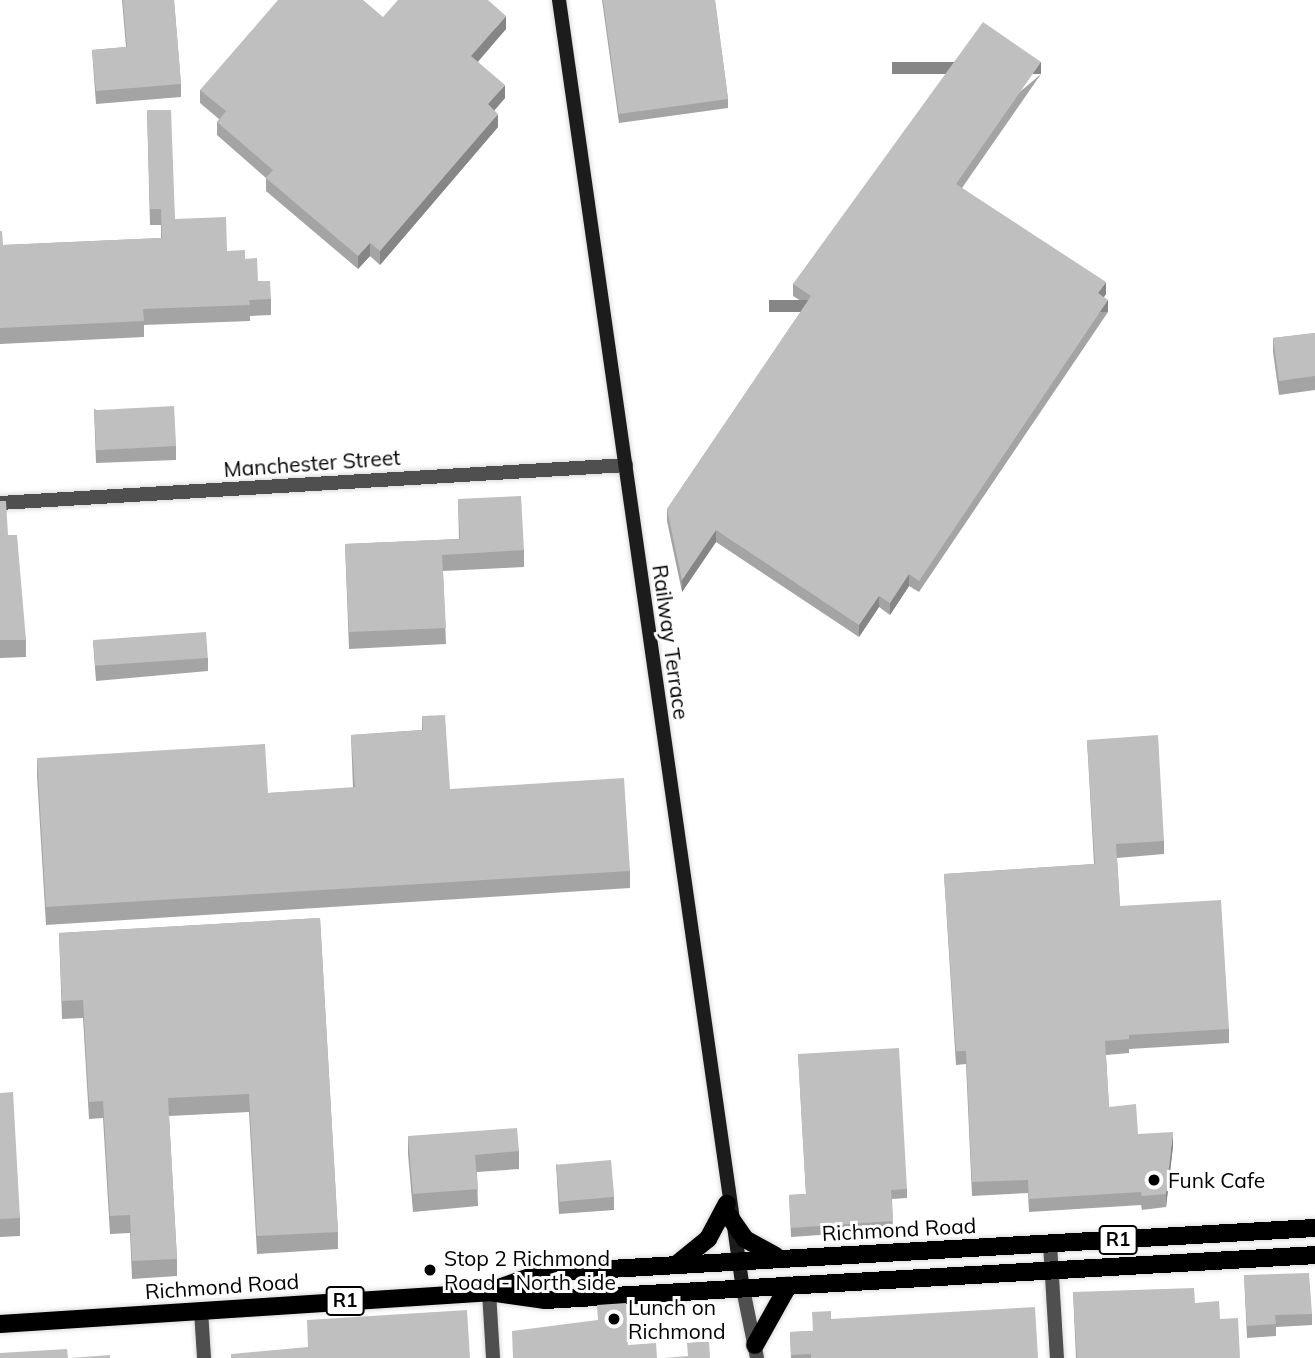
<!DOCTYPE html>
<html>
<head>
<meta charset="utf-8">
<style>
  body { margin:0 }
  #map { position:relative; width:1315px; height:1358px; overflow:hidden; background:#fff; font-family:Mulish,sans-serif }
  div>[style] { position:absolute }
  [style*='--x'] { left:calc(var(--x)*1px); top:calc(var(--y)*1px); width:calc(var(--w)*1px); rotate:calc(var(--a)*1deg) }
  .roads { filter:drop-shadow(0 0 2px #dbdbdb) drop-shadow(0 0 2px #dbdbdb) }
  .street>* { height:14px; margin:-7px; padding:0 7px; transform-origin:7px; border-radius:7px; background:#4f4f4f }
  .secondary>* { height:14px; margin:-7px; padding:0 7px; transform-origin:7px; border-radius:7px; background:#1c1c1c }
  .primary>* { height:18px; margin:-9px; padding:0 9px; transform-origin:9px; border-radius:9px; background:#000 }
  .wall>* { inset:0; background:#a4a4a4 }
  .shaded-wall>* { inset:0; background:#868686; transform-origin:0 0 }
  .building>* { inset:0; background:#bfbfbf; transform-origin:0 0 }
  .dots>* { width:19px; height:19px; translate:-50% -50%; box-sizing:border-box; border:4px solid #fff; border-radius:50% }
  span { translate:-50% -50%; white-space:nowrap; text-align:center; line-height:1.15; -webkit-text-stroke:6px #fff; paint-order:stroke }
  .shield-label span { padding:2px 5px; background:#fff; border:2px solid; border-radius:5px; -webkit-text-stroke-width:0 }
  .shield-label { font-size:19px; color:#000; font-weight:700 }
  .street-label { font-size:21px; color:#000 }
  .poi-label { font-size:21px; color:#000 }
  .left { translate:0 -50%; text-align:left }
</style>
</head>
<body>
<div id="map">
  <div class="roads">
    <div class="street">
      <i style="--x:0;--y:503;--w:627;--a:-3.47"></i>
      <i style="--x:1050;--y:1244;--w:114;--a:86.5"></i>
      <i style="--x:743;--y:1289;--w:70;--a:78.5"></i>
      <i style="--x:489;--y:1292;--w:66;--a:86.5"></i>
      <i style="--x:201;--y:1311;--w:47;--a:86.3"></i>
    </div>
    <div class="secondary">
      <i style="--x:559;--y:0;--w:1302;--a:81.88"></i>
    </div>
    <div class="primary">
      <i style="--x:729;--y:1216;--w:28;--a:55"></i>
      <i style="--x:745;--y:1239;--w:35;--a:29"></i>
      <i style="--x:677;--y:1264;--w:40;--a:-39"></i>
      <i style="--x:708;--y:1239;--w:40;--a:-62"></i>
      <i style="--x:493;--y:1290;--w:51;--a:-19.5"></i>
      <i style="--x:541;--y:1273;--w:775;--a:-3.33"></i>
      <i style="--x:0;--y:1324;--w:490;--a:-3.7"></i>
      <i style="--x:489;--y:1292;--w:57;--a:8.1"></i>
      <i style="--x:545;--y:1300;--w:771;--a:-3.34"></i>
      <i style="--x:755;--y:1345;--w:68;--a:-60.8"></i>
    </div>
  </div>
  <div class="wall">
    <i style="clip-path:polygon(122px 0,174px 0,181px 84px,181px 97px,96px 104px,92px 50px,126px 47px)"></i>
    <i style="clip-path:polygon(602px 0,715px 0,728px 99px,728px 108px,619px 123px)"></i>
    <i style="clip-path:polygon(383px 17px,506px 29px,478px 62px,505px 98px,494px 110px,498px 127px,380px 265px,370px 256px,358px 269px,266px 191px,266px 178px,217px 135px,217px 122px,219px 119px,200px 103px,200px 90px)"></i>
    <i style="clip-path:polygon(1041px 74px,962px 188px,1106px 294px,1104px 297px,1108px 312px,919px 592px,909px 586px,890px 615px,879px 607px,859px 637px,716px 542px,682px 592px,667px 521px,667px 509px,806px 304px,793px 296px,793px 284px)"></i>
    <i style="clip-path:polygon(147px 110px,175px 219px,227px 251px,245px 259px,258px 281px,271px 299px,271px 315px,250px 316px,250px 321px,144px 325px,144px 337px,0 344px,0 231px,3px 245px,161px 238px,161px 225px,150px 225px)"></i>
    <i style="clip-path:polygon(1315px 333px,1315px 390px,1279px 395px,1273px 352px,1273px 338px)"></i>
    <i style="clip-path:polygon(94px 409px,176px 446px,176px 460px,96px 463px)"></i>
    <i style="clip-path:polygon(458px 499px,524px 550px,524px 567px,443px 571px,446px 644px,349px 649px,345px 544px,459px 539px)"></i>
    <i style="clip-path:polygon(0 501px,26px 640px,26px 657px,0 658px)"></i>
    <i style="clip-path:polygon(93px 641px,208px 658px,208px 671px,96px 681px)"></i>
    <i style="clip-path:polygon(422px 716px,450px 789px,630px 871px,630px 888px,46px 925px,37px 776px,37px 758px,268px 793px,353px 788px,351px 735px,422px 730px)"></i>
    <i style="clip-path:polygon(1087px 740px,1164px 841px,1164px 854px,1117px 858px,1120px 906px,1229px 1029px,1229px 1043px,1129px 1049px,1129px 1053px,1106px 1055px,1109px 1107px,1138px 1134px,1173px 1146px,1166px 1207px,1142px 1210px,1141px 1205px,1029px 1212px,1028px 1193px,972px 1196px,966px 1064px,956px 1065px,944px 874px,1094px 864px)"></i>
    <i style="clip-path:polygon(320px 918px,338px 1232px,338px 1249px,257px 1254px,249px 1112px,169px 1116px,177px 1259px,177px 1276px,132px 1279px,130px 1233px,110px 1234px,103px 1118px,89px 1119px,83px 1018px,62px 1019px,59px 933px)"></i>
    <i style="clip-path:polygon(798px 1054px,907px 1189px,907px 1198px,892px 1199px,893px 1230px,791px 1237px,789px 1195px,806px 1194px)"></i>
    <i style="clip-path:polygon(0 1093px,20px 1218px,20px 1236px,0 1237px)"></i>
    <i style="clip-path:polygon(408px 1136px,519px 1151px,519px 1169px,477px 1172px,478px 1206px,413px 1212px,408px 1154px)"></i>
    <i style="clip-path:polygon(556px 1164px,614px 1197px,614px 1210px,559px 1214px)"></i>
    <i style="clip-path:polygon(1244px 1275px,1312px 1314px,1312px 1325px,1276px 1327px,1276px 1336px,1247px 1338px)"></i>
    <i style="clip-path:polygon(1073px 1292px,1195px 1303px,1220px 1319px,1240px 1358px,1076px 1358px)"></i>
    <i style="clip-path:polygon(831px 1319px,1038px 1358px,791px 1358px,790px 1332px,812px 1331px)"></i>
  </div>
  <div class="shaded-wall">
    <i style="clip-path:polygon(506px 16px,506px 29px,471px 69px,471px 56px)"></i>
    <i style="left:1041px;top:62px;width:12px;height:149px;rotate:90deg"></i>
    <i style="clip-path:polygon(505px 85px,505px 98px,488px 118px,488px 104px)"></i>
    <i style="clip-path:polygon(498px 114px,498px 127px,380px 265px,380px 251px)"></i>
    <i style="clip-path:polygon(370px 243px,370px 256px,358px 269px,358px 256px)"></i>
    <i style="clip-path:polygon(1106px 282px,1106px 294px,1098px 305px,1098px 293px)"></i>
    <i style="left:1108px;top:300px;width:12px;height:339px;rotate:90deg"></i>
    <i style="clip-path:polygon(716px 530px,716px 542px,682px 592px,682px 580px)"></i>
    <i style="clip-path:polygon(909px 574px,909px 586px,890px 615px,890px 603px)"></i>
    <i style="clip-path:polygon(879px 596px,879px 607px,859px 637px,859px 625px)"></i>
    <i style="clip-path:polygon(1173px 1132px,1173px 1146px,1166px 1207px,1166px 1194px)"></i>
  </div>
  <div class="building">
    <i style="clip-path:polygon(123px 0,174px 0,181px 84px,96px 91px,92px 50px,127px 47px)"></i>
    <i style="clip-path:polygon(278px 0,363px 0,383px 17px,398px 0,488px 0,506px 16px,471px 56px,505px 85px,488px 104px,498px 114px,380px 251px,370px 243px,358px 256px,266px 178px,273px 170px,217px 122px,226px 111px,200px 90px)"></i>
    <i style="clip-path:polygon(603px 0,715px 0,728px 99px,619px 114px)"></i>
    <i style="clip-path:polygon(983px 22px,1041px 62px,956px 184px,1106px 282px,1098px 293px,1108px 300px,919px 581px,909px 574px,890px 603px,879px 596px,859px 625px,716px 530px,682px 580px,667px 509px,811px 296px,793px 284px)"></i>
    <i style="clip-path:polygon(147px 110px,171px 110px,175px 219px,226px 217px,227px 251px,245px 250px,245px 259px,257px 258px,258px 281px,270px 281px,271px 299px,249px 300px,250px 305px,143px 309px,144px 321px,0 328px,0 231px,2px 231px,3px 245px,162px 238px,161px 209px,150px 209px)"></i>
    <i style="clip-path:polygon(1315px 333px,1315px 376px,1279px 381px,1273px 338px)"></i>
    <i style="left:174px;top:406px;width:40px;height:80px;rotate:87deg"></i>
    <i style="clip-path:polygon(521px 496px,524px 550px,442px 555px,446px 628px,349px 632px,345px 544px,460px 539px,458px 499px)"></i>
    <i style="clip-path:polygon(0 501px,6px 501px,8px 535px,17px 535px,26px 640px,0 640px)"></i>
    <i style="left:206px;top:632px;width:26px;height:113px;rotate:86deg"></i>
    <i style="clip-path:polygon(445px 715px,450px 789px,624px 778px,630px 871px,46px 907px,37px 758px,265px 744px,268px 793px,355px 787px,351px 735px,423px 730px,422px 716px)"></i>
    <i style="clip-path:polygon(1158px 735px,1164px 841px,1116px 844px,1120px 906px,1221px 900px,1229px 1029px,1129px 1035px,1129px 1039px,1105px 1041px,1109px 1107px,1136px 1104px,1138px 1134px,1173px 1132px,1166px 1194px,1142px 1196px,1141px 1192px,1029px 1199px,1028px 1180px,972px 1182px,966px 1051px,956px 1051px,944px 874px,1095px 864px,1087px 740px)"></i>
    <i style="clip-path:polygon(320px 918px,338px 1232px,257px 1236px,249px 1094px,168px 1098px,177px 1259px,132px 1261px,130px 1215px,110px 1216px,103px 1101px,89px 1102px,83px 1000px,62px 1001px,59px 933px)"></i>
    <i style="clip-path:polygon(899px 1048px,907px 1189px,891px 1190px,893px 1221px,791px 1228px,789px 1195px,806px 1194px,798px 1054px)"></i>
    <i style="clip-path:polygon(13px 1092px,20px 1218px,0 1219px,0 1093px)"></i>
    <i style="clip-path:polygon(517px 1128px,519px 1151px,475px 1155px,478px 1189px,413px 1194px,408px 1136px)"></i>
    <i style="left:611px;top:1160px;width:37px;height:55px;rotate:85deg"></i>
    <i style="clip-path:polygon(1309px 1273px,1312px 1314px,1275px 1315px,1276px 1324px,1247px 1326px,1244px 1275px)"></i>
    <i style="clip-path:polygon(1194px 1288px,1195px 1303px,1219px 1301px,1220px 1319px,1238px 1318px,1240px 1358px,1077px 1358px,1073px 1292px)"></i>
    <i style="clip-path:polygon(626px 1303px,628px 1345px,656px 1343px,657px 1358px,513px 1358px,512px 1331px,598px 1320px,597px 1305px)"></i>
    <i style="clip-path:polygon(1035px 1307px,1038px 1358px,811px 1358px,811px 1354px,791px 1355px,790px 1332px,813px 1331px,812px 1312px,831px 1311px,831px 1319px)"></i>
    <i style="clip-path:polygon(467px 1310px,470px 1358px,231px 1358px,231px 1354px,308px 1347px,307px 1320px)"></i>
    <i style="clip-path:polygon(709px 1341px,710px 1358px,664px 1358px,688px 1356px,687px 1343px)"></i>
    <i style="clip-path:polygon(67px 1349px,68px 1358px,0 1358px,0 1353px)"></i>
    <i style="clip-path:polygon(110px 1355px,110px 1358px,70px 1358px)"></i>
  </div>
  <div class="dots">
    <i style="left:1154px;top:1180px;background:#000"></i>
    <i style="left:430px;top:1270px;background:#000"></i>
    <i style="left:614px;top:1319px;background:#000"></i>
  </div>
  <div class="shield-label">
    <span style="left:1118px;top:1240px">R1</span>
    <span style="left:345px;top:1301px">R1</span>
  </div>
  <div class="street-label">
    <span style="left:312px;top:463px;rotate:-4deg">Manchester Street</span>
    <span style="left:671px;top:642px;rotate:82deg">Railway Terrace</span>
    <span style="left:899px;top:1229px;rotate:-3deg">Richmond Road</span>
    <span style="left:222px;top:1286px;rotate:-4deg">Richmond Road</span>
  </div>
  <div class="poi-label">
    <span class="left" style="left:1168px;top:1180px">Funk Cafe</span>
    <span class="left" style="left:444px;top:1270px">Stop 2 Richmond<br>Road - North side</span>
    <span class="left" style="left:628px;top:1319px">Lunch on<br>Richmond</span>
  </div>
</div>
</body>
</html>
